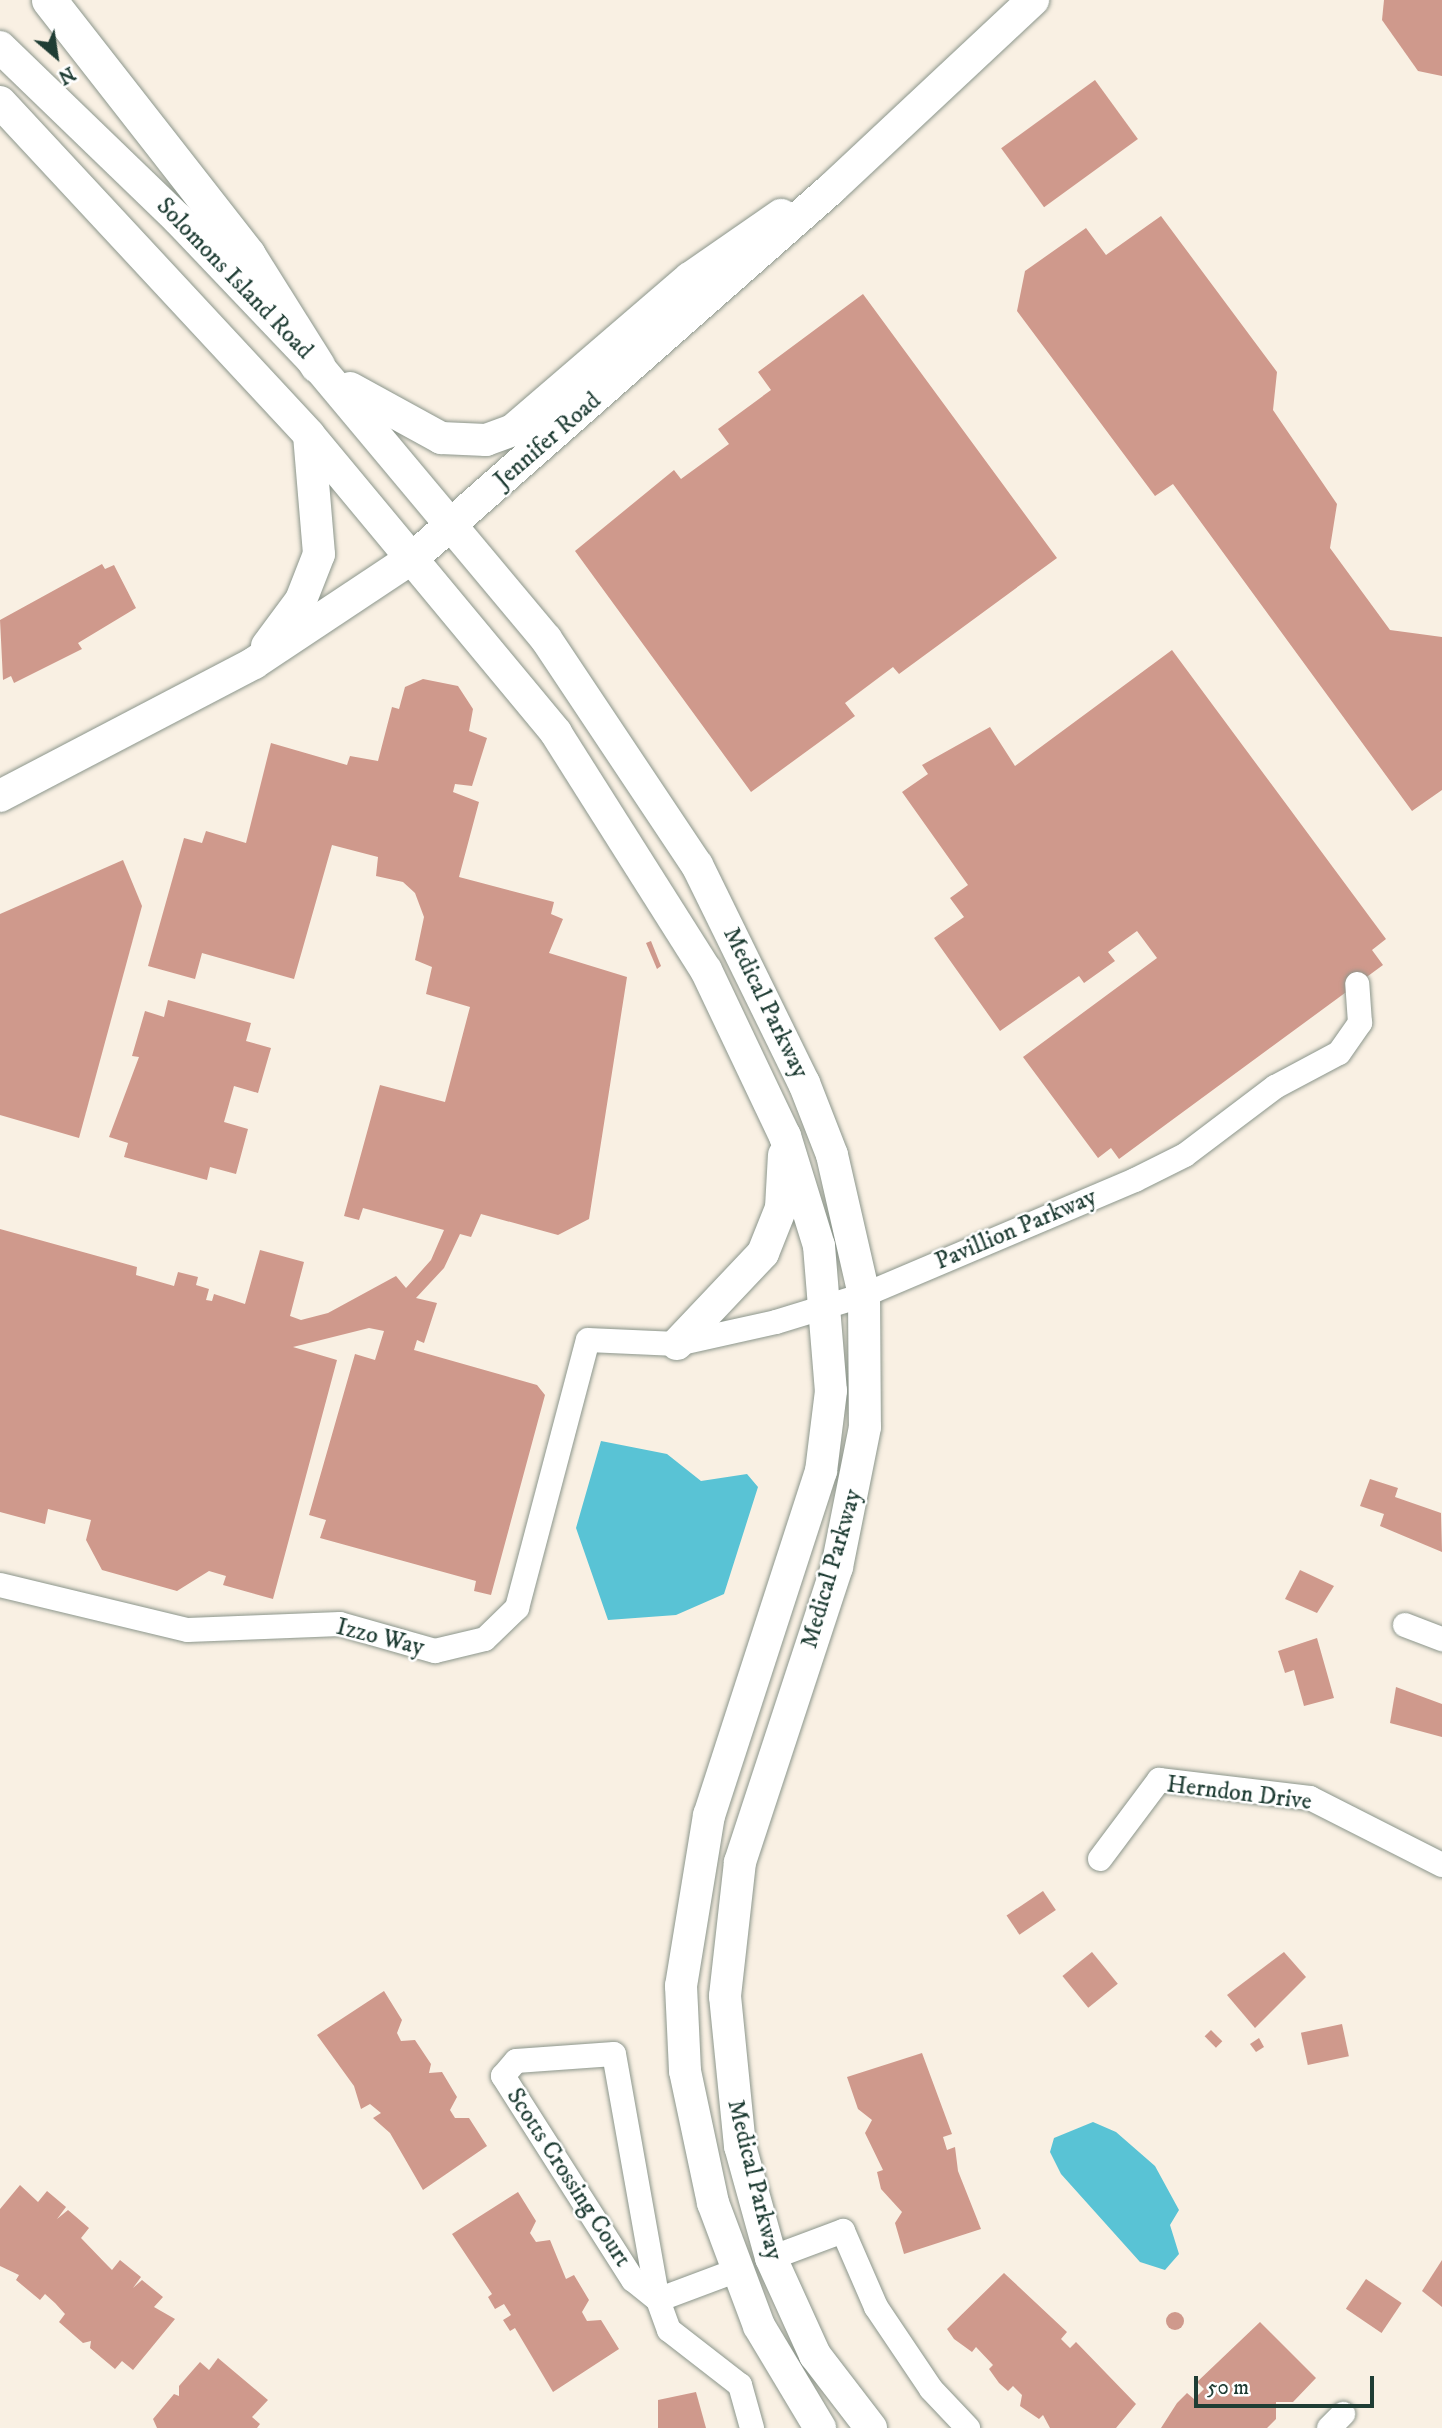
<!DOCTYPE html>
<html>
<head>
<meta charset="utf-8">
<style>
  body { margin:0 }
  #map { position:relative; width:1442px; height:2428px; overflow:hidden; background:#f9f0e3; font-family:"IM FELL DW Pica",serif }
  div>[style] { position:absolute }
  [style*='--x'] { left:calc(var(--x)*1px); top:calc(var(--y)*1px); width:calc(var(--w)*1px); rotate:calc(var(--a)*1deg) }
  .water>* { inset:0; background:#59c3d5 }
  .building>* { inset:0; background:#cf998c; transform-origin:0 0 }
  .round { border-radius:50% }
  .roads { filter:drop-shadow(0 0 2px #8c968c) drop-shadow(0 0 2px #8c968c) }
  .minor>* { height:24px; margin:-12px; padding:0 12px; transform-origin:12px; border-radius:12px; background:#fff }
  .major>* { height:32px; margin:-16px; padding:0 16px; transform-origin:16px; border-radius:16px; background:#fff }
  .highway>* { height:35px; margin:-17.5px; padding:0 17.5px; transform-origin:17.5px; border-radius:17.5px; background:#fff }
  span { translate:-50% -50%; white-space:nowrap; text-align:center; line-height:1.15; -webkit-text-stroke:5px #fff; paint-order:stroke }
  .street-label { font-size:24px; color:#1f3d34 }
  .north { position:absolute; left:21px; top:21px; width:70px; height:70px; -webkit-text-stroke:5px #fff; paint-order:stroke; rotate:151deg; font-size:19px; font-weight:700; line-height:28px; text-align:center; color:#1f3d34 }
  .north::after { content:''; display:block; margin:auto; width:24px; height:32px; background:#1f3d34; clip-path:polygon(50% 0,100% 100%,50% 72%,0 100%) }
  .scale { position:absolute; left:1194px; top:2376px; width:180px; height:32px; box-sizing:border-box; border:4px solid #1f3d34; border-top:0; padding-left:9px; font-size:21px; line-height:24px; white-space:nowrap; color:#1f3d34; -webkit-text-stroke:5px #fff; paint-order:stroke }
</style>
</head>
<body>
<div id="map">
  <div class="water">
    <i style="clip-path:polygon(601px 1441px,667px 1454px,701px 1481px,747px 1474px,758px 1487px,724px 1594px,676px 1615px,608px 1620px,576px 1528px)"></i>
    <i style="clip-path:polygon(1093px 2122px,1116px 2132px,1155px 2166px,1179px 2210px,1170px 2225px,1179px 2254px,1165px 2270px,1140px 2262px,1061px 2174px,1050px 2152px,1054px 2138px)"></i>
  </div>
  <div class="building">
    <i style="clip-path:polygon(1384px 0,1442px 0,1442px 76px,1418px 71px,1382px 20px)"></i>
    <i style="left:1095px;top:80px;width:73px;height:116px;rotate:54deg"></i>
    <i style="clip-path:polygon(1161px 216px,1277px 372px,1273px 410px,1337px 504px,1330px 548px,1390px 630px,1442px 637px,1442px 790px,1412px 811px,1173px 484px,1155px 496px,1017px 311px,1025px 271px,1086px 228px,1106px 255px)"></i>
    <i style="clip-path:polygon(863px 294px,1057px 558px,899px 674px,893px 667px,845px 703px,855px 716px,751px 792px,575px 551px,674px 470px,681px 479px,729px 444px,718px 429px,771px 390px,758px 372px)"></i>
    <i style="clip-path:polygon(102px 564px,105px 569px,114px 565px,136px 608px,78px 643px,82px 649px,14px 683px,11px 676px,3px 680px,0 620px)"></i>
    <i style="clip-path:polygon(1172px 650px,1386px 939px,1372px 950px,1383px 965px,1119px 1159px,1111px 1148px,1098px 1158px,1023px 1057px,1157px 958px,1137px 931px,1108px 952px,1115px 961px,1084px 983px,1079px 976px,1000px 1031px,934px 938px,964px 917px,950px 898px,968px 885px,902px 792px,928px 774px,922px 765px,990px 727px,1015px 766px)"></i>
    <i style="clip-path:polygon(423px 679px,458px 686px,473px 709px,469px 731px,487px 738px,472px 786px,455px 784px,453px 792px,479px 802px,459px 877px,554px 902px,551px 914px,563px 919px,549px 953px,627px 977px,589px 1219px,558px 1235px,481px 1214px,471px 1237px,460px 1234px,444px 1268px,416px 1298px,437px 1303px,424px 1343px,417px 1340px,414px 1350px,537px 1385px,545px 1395px,491px 1595px,474px 1591px,476px 1581px,320px 1538px,326px 1520px,309px 1515px,355px 1354px,375px 1360px,384px 1331px,369px 1328px,293px 1347px,337px 1360px,273px 1599px,223px 1585px,226px 1576px,209px 1571px,177px 1591px,102px 1570px,86px 1540px,91px 1520px,48px 1509px,45px 1524px,0 1512px,0 1229px,137px 1267px,136px 1275px,174px 1286px,178px 1272px,198px 1277px,196px 1285px,209px 1289px,206px 1300px,212px 1301px,214px 1294px,245px 1304px,260px 1250px,304px 1262px,290px 1316px,301px 1320px,328px 1313px,396px 1276px,406px 1288px,431px 1260px,444px 1230px,363px 1208px,359px 1220px,344px 1216px,380px 1085px,445px 1102px,470px 1007px,426px 994px,432px 967px,415px 960px,424px 917px,415px 893px,403px 882px,376px 876px,378px 857px,332px 845px,294px 979px,202px 953px,195px 979px,148px 966px,184px 838px,202px 843px,206px 831px,246px 843px,271px 743px,347px 765px,350px 756px,378px 761px,392px 707px,399px 709px,405px 687px)"></i>
    <i style="clip-path:polygon(123px 860px,142px 906px,79px 1138px,0 1115px,0 914px)"></i>
    <i style="clip-path:polygon(651px 941px,661px 966px,657px 969px,646px 943px)"></i>
    <i style="clip-path:polygon(168px 1000px,251px 1023px,246px 1041px,271px 1048px,258px 1093px,234px 1086px,224px 1122px,248px 1129px,236px 1174px,210px 1167px,207px 1180px,124px 1157px,128px 1143px,109px 1137px,139px 1057px,132px 1056px,145px 1011px,164px 1017px)"></i>
    <i style="clip-path:polygon(1370px 1479px,1398px 1488px,1395px 1497px,1441px 1513px,1442px 1552px,1380px 1526px,1384px 1514px,1360px 1506px)"></i>
    <i style="clip-path:polygon(1300px 1570px,1334px 1586px,1317px 1613px,1285px 1599px)"></i>
    <i style="clip-path:polygon(1317px 1638px,1334px 1698px,1304px 1706px,1294px 1670px,1285px 1673px,1278px 1651px)"></i>
    <i style="clip-path:polygon(1396px 1687px,1442px 1704px,1442px 1737px,1390px 1723px)"></i>
    <i style="left:1043px;top:1891px;width:23px;height:44px;rotate:56deg"></i>
    <i style="left:1092px;top:1952px;width:41px;height:38px;rotate:51deg"></i>
    <i style="clip-path:polygon(1284px 1952px,1306px 1977px,1255px 2028px,1227px 1995px)"></i>
    <i style="clip-path:polygon(384px 1991px,402px 2020px,397px 2033px,401px 2041px,415px 2040px,431px 2064px,429px 2073px,442px 2072px,457px 2097px,450px 2110px,455px 2118px,469px 2118px,487px 2146px,423px 2190px,390px 2133px,373px 2118px,381px 2113px,370px 2104px,361px 2109px,354px 2086px,317px 2035px)"></i>
    <i style="left:1342px;top:2024px;width:33px;height:42px;rotate:78deg"></i>
    <i style="left:1211px;top:2030px;width:16px;height:9px;rotate:45deg"></i>
    <i style="clip-path:polygon(1259px 2038px,1264px 2047px,1256px 2052px,1250px 2044px)"></i>
    <i style="clip-path:polygon(922px 2053px,952px 2134px,943px 2137px,947px 2150px,955px 2147px,958px 2171px,981px 2229px,904px 2254px,895px 2223px,902px 2212px,881px 2189px,877px 2172px,883px 2170px,865px 2133px,872px 2120px,858px 2109px,847px 2077px)"></i>
    <i style="clip-path:polygon(20px 2185px,38px 2202px,47px 2191px,66px 2207px,57px 2219px,68px 2210px,89px 2228px,81px 2238px,108px 2266px,112px 2270px,120px 2260px,141px 2277px,133px 2288px,142px 2280px,163px 2297px,154px 2307px,175px 2319px,133px 2370px,122px 2361px,115px 2369px,90px 2348px,91px 2341px,83px 2343px,59px 2322px,65px 2314px,55px 2303px,45px 2294px,40px 2300px,16px 2280px,19px 2275px,0 2266px,0 2209px)"></i>
    <i style="clip-path:polygon(518px 2192px,536px 2221px,530px 2233px,536px 2242px,550px 2240px,566px 2279px,574px 2275px,589px 2300px,582px 2312px,587px 2321px,601px 2320px,619px 2349px,553px 2392px,515px 2328px,510px 2331px,503px 2320px,511px 2315px,504px 2304px,495px 2309px,488px 2297px,492px 2294px,452px 2234px)"></i>
    <i style="clip-path:polygon(1442px 2260px,1442px 2307px,1422px 2291px)"></i>
    <i style="clip-path:polygon(1004px 2273px,1067px 2332px,1061px 2339px,1070px 2348px,1076px 2342px,1136px 2404px,1116px 2428px,1050px 2428px,1043px 2415px,1039px 2419px,1020px 2406px,1022px 2395px,1013px 2386px,1008px 2391px,999px 2383px,989px 2369px,993px 2365px,976px 2347px,972px 2352px,954px 2339px,947px 2329px)"></i>
    <i style="left:1366px;top:2279px;width:43px;height:36px;rotate:34deg"></i>
    <i class="round" style="left:1166px;top:2312px;width:18px;height:18px"></i>
    <i style="clip-path:polygon(1260px 2322px,1316px 2378px,1293px 2402px,1276px 2402px,1276px 2419px,1267px 2428px,1161px 2428px,1177px 2403px,1187px 2393px,1194px 2399px,1204px 2389px,1197px 2382px)"></i>
    <i style="clip-path:polygon(218px 2358px,268px 2400px,252px 2417px,260px 2424px,257px 2428px,157px 2428px,153px 2419px,174px 2394px,179px 2396px,179px 2386px,200px 2362px,209px 2370px)"></i>
    <i style="clip-path:polygon(696px 2392px,706px 2428px,658px 2428px,658px 2400px)"></i>
  </div>
  <div class="roads">
    <div class="minor">
      <i style="--x:0;--y:1585;--w:193;--a:13.5"></i>
      <i style="--x:188;--y:1630;--w:152;--a:-2.3"></i>
      <i style="--x:340;--y:1624;--w:99;--a:15.9"></i>
      <i style="--x:435;--y:1651;--w:51;--a:-13.5"></i>
      <i style="--x:485;--y:1639;--w:45;--a:-44.1"></i>
      <i style="--x:517;--y:1608;--w:277;--a:-75.2"></i>
      <i style="--x:588;--y:1340;--w:89;--a:2.6"></i>
      <i style="--x:677;--y:1344;--w:101;--a:-12.5"></i>
      <i style="--x:776;--y:1322;--w:92;--a:-17.1"></i>
      <i style="--x:864;--y:1295;--w:294;--a:-23"></i>
      <i style="--x:1135;--y:1180;--w:56;--a:-26.6"></i>
      <i style="--x:1185;--y:1155;--w:113;--a:-37.1"></i>
      <i style="--x:1275;--y:1087;--w:72;--a:-28"></i>
      <i style="--x:1339;--y:1053;--w:37;--a:-55"></i>
      <i style="--x:1360;--y:1023;--w:39;--a:-94"></i>
      <i style="--x:1405;--y:1625;--w:40;--a:21"></i>
      <i style="--x:1100;--y:1859;--w:99;--a:-53.2"></i>
      <i style="--x:1159;--y:1780;--w:152;--a:6.8"></i>
      <i style="--x:1310;--y:1798;--w:148;--a:26.9"></i>
      <i style="--x:771;--y:2258;--w:77;--a:-20.6"></i>
      <i style="--x:843;--y:2231;--w:83;--a:66.5"></i>
      <i style="--x:876;--y:2307;--w:99;--a:56.1"></i>
      <i style="--x:931;--y:2389;--w:54;--a:46.5"></i>
      <i style="--x:735;--y:2271;--w:82;--a:159.4"></i>
      <i style="--x:658;--y:2300;--w:32;--a:-141"></i>
      <i style="--x:633;--y:2280;--w:242;--a:-122.5"></i>
      <i style="--x:503;--y:2076;--w:20;--a:-49"></i>
      <i style="--x:516;--y:2061;--w:98;--a:-4.1"></i>
      <i style="--x:614;--y:2054;--w:250;--a:79.9"></i>
      <i style="--x:658;--y:2300;--w:32;--a:70"></i>
      <i style="--x:669;--y:2330;--w:90;--a:37.8"></i>
      <i style="--x:740;--y:2385;--w:45;--a:74.4"></i>
      <i style="--x:1329;--y:2428;--w:20;--a:-45"></i>
    </div>
    <div class="major">
      <i style="--x:0;--y:47;--w:248;--a:44"></i>
      <i style="--x:178;--y:219;--w:202;--a:46.4"></i>
      <i style="--x:317;--y:365;--w:357;--a:50.1"></i>
      <i style="--x:546;--y:639;--w:272;--a:56.3"></i>
      <i style="--x:697;--y:865;--w:243;--a:63.9"></i>
      <i style="--x:804;--y:1083;--w:77;--a:68.7"></i>
      <i style="--x:832;--y:1155;--w:144;--a:77.1"></i>
      <i style="--x:864;--y:1295;--w:132;--a:89.6"></i>
      <i style="--x:865;--y:1427;--w:143;--a:101.3"></i>
      <i style="--x:837;--y:1567;--w:311;--a:108.2"></i>
      <i style="--x:740;--y:1862;--w:135;--a:96.4"></i>
      <i style="--x:725;--y:1996;--w:151;--a:84.3"></i>
      <i style="--x:740;--y:2146;--w:116;--a:74.5"></i>
      <i style="--x:771;--y:2258;--w:107;--a:65.6"></i>
      <i style="--x:815;--y:2355;--w:92;--a:52.5"></i>
      <i style="--x:0;--y:102;--w:454;--a:47.1"></i>
      <i style="--x:309;--y:435;--w:387;--a:50.3"></i>
      <i style="--x:556;--y:733;--w:280;--a:57.7"></i>
      <i style="--x:706;--y:970;--w:184;--a:64.6"></i>
      <i style="--x:785;--y:1136;--w:115;--a:72.8"></i>
      <i style="--x:819;--y:1246;--w:145;--a:85.3"></i>
      <i style="--x:831;--y:1391;--w:81;--a:97.1"></i>
      <i style="--x:821;--y:1471;--w:362;--a:108"></i>
      <i style="--x:709;--y:1815;--w:173;--a:99.3"></i>
      <i style="--x:681;--y:1986;--w:85;--a:87.3"></i>
      <i style="--x:685;--y:2071;--w:135;--a:78"></i>
      <i style="--x:713;--y:2203;--w:131;--a:69.5"></i>
      <i style="--x:759;--y:2326;--w:119;--a:59.1"></i>
      <i style="--x:350;--y:388;--w:104;--a:28.8"></i>
      <i style="--x:441;--y:438;--w:45;--a:2.5"></i>
      <i style="--x:486;--y:440;--w:29;--a:-20"></i>
      <i style="--x:513;--y:430;--w:233;--a:-40.7"></i>
      <i style="--x:690;--y:278;--w:111;--a:-34.7"></i>
      <i style="--x:267;--y:646;--w:57;--a:-53.5"></i>
      <i style="--x:301;--y:600;--w:49;--a:-68.6"></i>
      <i style="--x:319;--y:554;--w:119;--a:-94.8"></i>
      <i style="--x:0;--y:796;--w:287;--a:-27.6"></i>
      <i style="--x:254;--y:663;--w:193;--a:-33.6"></i>
      <i style="--x:415;--y:556;--w:555;--a:-41.42"></i>
      <i style="--x:831;--y:189;--w:277;--a:-43.1"></i>
      <i style="--x:677;--y:1344;--w:125;--a:-46.6"></i>
      <i style="--x:763;--y:1253;--w:48;--a:-68.2"></i>
      <i style="--x:781;--y:1208;--w:53;--a:-86.8"></i>
    </div>
    <div class="highway">
      <i style="--x:49;--y:0;--w:323;--a:52"></i>
      <i style="--x:248;--y:255;--w:130;--a:57.9"></i>
    </div>
  </div>
  <div class="street-label">
    <span style="left:234px;top:279px;rotate:46deg">Solomons Island Road</span>
    <span style="left:548px;top:441px;rotate:-41deg">Jennifer Road</span>
    <span style="left:765px;top:1003px;rotate:64deg">Medical Parkway</span>
    <span style="left:1016px;top:1230px;rotate:-23deg">Pavillion Parkway</span>
    <span style="left:832px;top:1569px;rotate:-74deg">Medical Parkway</span>
    <span style="left:380px;top:1638px;rotate:14deg">Izzo Way</span>
    <span style="left:1239px;top:1794px;rotate:7deg">Herndon Drive</span>
    <span style="left:568px;top:2178px;rotate:57deg">Scotts Crossing Court</span>
    <span style="left:754px;top:2180px;rotate:76deg">Medical Parkway</span>
  </div>
  <div class="north">N</div>
  <div class="scale">50 m</div>
</div>
</body>
</html>
